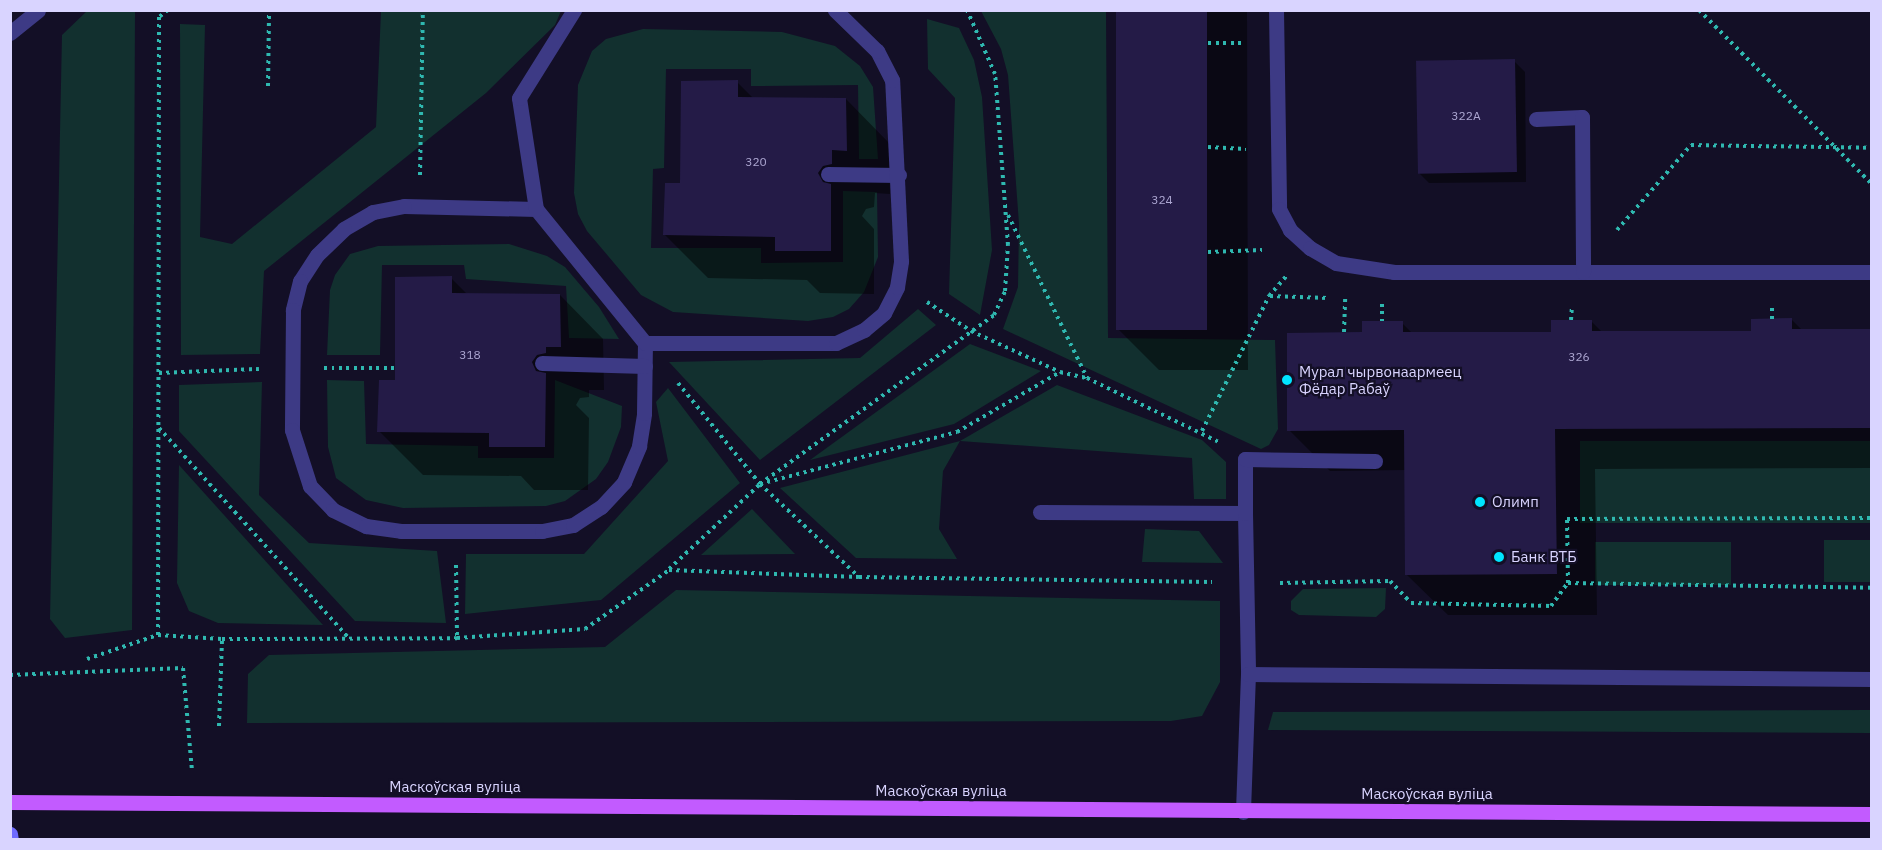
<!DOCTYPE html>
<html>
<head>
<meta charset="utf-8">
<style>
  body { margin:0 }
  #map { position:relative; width:1882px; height:850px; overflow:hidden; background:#130f26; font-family:"IBM Plex Sans",sans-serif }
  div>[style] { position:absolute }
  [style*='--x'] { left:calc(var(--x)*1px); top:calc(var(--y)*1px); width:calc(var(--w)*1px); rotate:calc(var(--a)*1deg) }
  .green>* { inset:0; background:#12302f; transform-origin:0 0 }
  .shadow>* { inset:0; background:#0007 }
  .building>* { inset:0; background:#241b47; transform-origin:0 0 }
  .path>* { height:4px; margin-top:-2px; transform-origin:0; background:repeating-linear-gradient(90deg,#2fb8b0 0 3px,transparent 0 7.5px) }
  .lane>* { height:15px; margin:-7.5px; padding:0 7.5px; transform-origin:7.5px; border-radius:7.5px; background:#3d3a85 }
  .secondary>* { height:15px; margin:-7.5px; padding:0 7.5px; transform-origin:7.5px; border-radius:7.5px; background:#6f6bff }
  .primary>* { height:15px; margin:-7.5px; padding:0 7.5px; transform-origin:7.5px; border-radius:7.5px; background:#c25bff }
  .dots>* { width:16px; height:16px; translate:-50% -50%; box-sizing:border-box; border:3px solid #130f26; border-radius:50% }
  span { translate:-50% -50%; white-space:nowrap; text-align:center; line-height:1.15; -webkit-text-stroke:4.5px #130f26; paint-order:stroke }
  .number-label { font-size:12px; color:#aca6d1 }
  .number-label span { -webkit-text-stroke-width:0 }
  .poi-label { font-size:15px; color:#d9d4ff }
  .left { translate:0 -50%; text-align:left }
  .street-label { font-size:15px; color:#d9d4ff }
  .frame { position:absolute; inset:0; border:12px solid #d9d4ff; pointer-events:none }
</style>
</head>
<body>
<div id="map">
  <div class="green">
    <i style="clip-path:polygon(87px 11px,135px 11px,132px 630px,65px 638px,50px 619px,62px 35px)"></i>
    <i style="clip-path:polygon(381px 11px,561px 11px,555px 25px,486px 93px,264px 271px,260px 354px,181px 355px,180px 24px,205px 25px,200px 237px,232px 244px,376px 127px)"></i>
    <i style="clip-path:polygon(981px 11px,1106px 11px,1108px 338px,1275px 340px,1278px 429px,1269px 445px,1261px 449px,1003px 329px,1018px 287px,1019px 224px,1008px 75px,1001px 49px)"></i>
    <i style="clip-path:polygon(927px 19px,959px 28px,974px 60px,982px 97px,992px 250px,980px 315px,949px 294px,955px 98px,928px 69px)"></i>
    <i style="clip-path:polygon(643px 29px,782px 32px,835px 46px,860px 66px,873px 87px,878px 159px,859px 159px,858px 85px,751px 86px,751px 69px,666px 69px,664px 168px,653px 169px,651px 248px,761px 248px,761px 263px,843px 262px,843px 191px,877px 192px,878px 257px,864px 292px,849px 309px,833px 317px,808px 321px,673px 312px,641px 295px,587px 231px,578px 214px,574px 193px,578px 85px,592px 51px,606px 39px)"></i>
    <i style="clip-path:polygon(509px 244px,547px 256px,565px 267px,599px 307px,619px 339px,569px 338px,566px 286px,466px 279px,464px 265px,382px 265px,380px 355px,327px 355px,330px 290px,335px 275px,350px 254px,378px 246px)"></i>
    <i style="clip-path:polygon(918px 309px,936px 325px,760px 460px,669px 362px,860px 358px)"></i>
    <i style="clip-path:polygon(970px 344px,1041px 371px,954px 424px,810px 460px)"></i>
    <i style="clip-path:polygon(327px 380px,364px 381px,366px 444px,478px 446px,478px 458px,554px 458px,555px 380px,622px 406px,621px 427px,608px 462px,596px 479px,565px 501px,546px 506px,403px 508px,366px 500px,336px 478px,328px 447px)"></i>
    <i style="clip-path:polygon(262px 382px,259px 495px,309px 543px,437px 551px,446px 623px,355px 621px,179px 431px,179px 385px)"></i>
    <i style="clip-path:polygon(1057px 385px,1202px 440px,1226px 462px,1226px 499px,1194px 499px,1192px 458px,960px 441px,943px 471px,939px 529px,957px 559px,856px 558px,780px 488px,960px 441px)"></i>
    <i style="clip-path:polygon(668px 388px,740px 483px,601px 600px,465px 614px,466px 554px,584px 554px,668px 461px,656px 402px)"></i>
    <i style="left:1871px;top:441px;width:82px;height:291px;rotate:90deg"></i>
    <i style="clip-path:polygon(179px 465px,323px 625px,218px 623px,189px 611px,177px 583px)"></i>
    <i style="clip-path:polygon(752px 509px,795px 554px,701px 555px)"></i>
    <i style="clip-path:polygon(1145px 529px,1199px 531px,1223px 563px,1142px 562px)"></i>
    <i style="left:1824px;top:540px;width:47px;height:42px"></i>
    <i style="left:1595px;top:542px;width:136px;height:43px"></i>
    <i style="clip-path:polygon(1386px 588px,1385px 609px,1376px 617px,1299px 615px,1291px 610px,1291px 601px,1303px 589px)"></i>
    <i style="clip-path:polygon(676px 590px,1220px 601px,1220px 682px,1202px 716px,1171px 721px,247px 723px,248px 674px,269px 655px,605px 647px)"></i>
    <i style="clip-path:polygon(1871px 710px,1871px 733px,1268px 730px,1273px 712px)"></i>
  </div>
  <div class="shadow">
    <i style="clip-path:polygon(1118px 10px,1247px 10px,1248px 370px,1159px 370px,1119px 330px)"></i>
    <i style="clip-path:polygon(1514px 61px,1525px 72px,1526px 182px,1429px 183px,1418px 172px)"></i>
    <i style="clip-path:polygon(737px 82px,754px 99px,846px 99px,889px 143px,890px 194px,875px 193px,874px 207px,866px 209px,862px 216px,874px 229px,874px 294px,820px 293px,807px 280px,708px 278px,665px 235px,681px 185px)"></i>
    <i style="clip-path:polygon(451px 278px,468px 295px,560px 295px,603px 339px,604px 390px,589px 390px,589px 397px,580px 398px,576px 405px,589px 418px,588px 490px,534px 490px,521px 476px,423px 475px,379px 431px,396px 381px)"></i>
    <i style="clip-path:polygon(1792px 320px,1803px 331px,1872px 331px,1872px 468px,1595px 469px,1597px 615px,1448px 615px,1407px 575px,1406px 470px,1330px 471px,1289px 430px,1363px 334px,1402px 323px,1413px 334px,1552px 333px,1591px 321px,1602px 332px,1753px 332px)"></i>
  </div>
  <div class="building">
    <i style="left:1116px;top:10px;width:91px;height:320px"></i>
    <i style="left:1515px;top:59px;width:113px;height:99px;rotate:89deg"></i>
    <i style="clip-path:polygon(738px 80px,738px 97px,846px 98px,847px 151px,832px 150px,832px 164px,823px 166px,818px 173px,823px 182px,831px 184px,831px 251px,775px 251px,775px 237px,663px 235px,665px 183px,680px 183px,681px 81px)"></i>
    <i style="clip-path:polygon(452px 276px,452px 293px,560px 294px,561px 347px,546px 347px,546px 353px,537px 355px,532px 362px,536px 371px,546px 373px,545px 447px,489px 447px,489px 433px,377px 432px,379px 380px,395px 380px,395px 277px)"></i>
    <i style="clip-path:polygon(1792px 318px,1792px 329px,1872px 329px,1872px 428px,1555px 429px,1557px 574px,1405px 575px,1404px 430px,1287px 431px,1287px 333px,1362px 332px,1362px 321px,1403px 321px,1403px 332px,1551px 332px,1551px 320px,1592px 320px,1592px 331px,1751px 331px,1751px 319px)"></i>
  </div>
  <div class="path">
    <i style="--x:168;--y:10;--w:11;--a:142"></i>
    <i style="--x:159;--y:17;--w:618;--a:90.09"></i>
    <i style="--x:158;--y:635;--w:64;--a:3.6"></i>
    <i style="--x:222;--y:639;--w:235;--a:-0.2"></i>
    <i style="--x:457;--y:638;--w:128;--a:-4"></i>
    <i style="--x:585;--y:629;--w:103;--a:-35.1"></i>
    <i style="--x:669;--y:570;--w:190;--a:2.1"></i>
    <i style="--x:859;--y:577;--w:353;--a:0.8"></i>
    <i style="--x:1699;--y:10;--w:245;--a:45.2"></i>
    <i style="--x:1208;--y:43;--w:35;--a:0"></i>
    <i style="--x:268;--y:86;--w:76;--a:-89.2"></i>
    <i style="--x:1208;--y:147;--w:38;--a:3"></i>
    <i style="--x:420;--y:175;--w:165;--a:-89"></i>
    <i style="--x:1008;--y:215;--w:181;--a:64.1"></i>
    <i style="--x:1617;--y:230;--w:113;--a:-49"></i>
    <i style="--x:1691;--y:145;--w:181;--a:0.9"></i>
    <i style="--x:1208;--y:252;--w:54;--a:-2.1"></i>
    <i style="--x:1270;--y:296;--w:58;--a:2"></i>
    <i style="--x:927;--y:302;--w:53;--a:33.4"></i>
    <i style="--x:971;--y:331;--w:98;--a:24.7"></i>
    <i style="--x:1060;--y:372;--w:28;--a:13"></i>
    <i style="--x:1087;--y:378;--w:147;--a:25.9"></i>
    <i style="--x:1382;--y:304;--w:17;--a:90"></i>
    <i style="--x:1772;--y:319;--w:15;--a:-90"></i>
    <i style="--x:1571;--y:320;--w:15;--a:-86"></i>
    <i style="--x:1344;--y:332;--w:33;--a:-88"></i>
    <i style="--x:324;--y:368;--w:74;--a:0"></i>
    <i style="--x:159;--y:373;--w:100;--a:-2.3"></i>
    <i style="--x:678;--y:383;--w:130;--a:50.9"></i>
    <i style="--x:760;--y:484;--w:136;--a:43.2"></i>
    <i style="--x:159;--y:428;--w:283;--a:47.9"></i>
    <i style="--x:1202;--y:431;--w:151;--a:-63.6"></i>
    <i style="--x:1269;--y:296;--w:29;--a:-49"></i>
    <i style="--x:760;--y:484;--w:289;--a:-35.8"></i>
    <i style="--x:994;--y:315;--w:26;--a:-65"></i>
    <i style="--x:1005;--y:291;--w:46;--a:-86.3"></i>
    <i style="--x:1008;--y:245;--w:171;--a:-94.3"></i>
    <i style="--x:995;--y:74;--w:70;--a:-113.6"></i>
    <i style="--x:456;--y:565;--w:73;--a:89.2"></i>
    <i style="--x:669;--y:569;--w:125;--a:-43"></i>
    <i style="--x:760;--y:484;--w:204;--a:-14.8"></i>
    <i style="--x:957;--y:432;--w:119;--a:-30.2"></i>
    <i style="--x:1280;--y:583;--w:110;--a:-1"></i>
    <i style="--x:1390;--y:581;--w:30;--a:46"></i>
    <i style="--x:1411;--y:603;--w:140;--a:1.2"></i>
    <i style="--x:1551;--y:606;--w:29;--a:-54"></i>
    <i style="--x:1568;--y:583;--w:304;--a:0.9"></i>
    <i style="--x:1568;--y:583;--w:64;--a:-90.9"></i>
    <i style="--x:1567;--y:519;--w:305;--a:-0.2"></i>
    <i style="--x:87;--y:659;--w:75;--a:-18.7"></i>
    <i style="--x:10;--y:675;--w:173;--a:-2.3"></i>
    <i style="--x:183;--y:668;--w:102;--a:85"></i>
    <i style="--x:219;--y:726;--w:87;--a:-88"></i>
  </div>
  <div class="lane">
    <i style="--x:1276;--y:10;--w:199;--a:89.1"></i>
    <i style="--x:1279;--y:209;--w:24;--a:62"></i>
    <i style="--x:1290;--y:230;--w:27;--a:42"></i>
    <i style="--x:1310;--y:248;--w:30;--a:30"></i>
    <i style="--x:1336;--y:263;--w:59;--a:8.8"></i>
    <i style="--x:1394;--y:272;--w:478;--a:0"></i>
    <i style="--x:10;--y:33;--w:36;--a:-39"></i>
    <i style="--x:1536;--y:119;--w:46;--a:-2.5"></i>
    <i style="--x:1582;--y:117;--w:155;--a:89.6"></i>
    <i style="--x:828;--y:174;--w:71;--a:0.8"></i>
    <i style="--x:536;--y:209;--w:132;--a:-178.7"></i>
    <i style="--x:404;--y:206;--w:32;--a:169"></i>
    <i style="--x:373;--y:212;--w:34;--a:150"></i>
    <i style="--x:344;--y:229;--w:37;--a:136"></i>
    <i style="--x:317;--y:255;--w:31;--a:123"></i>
    <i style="--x:300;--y:281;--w:30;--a:104"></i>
    <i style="--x:293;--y:310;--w:120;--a:90.5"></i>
    <i style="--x:292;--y:430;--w:59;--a:72.2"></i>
    <i style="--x:310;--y:486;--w:33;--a:46"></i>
    <i style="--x:333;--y:510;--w:37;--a:26"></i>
    <i style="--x:366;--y:526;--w:35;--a:8"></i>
    <i style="--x:401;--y:531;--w:141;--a:0"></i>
    <i style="--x:542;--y:531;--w:32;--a:-11"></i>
    <i style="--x:573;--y:525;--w:33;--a:-33"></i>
    <i style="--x:601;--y:507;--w:34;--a:-47"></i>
    <i style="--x:624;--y:482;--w:39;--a:-67"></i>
    <i style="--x:639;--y:446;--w:33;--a:-81"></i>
    <i style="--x:644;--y:413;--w:70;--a:-89.2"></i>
    <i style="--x:645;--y:343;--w:173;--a:-129.1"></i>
    <i style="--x:536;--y:209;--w:112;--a:-98.7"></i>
    <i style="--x:519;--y:98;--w:104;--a:-58"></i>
    <i style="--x:645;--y:343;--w:191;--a:0"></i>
    <i style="--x:836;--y:343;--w:31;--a:-25"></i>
    <i style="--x:864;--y:330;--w:26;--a:-40"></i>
    <i style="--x:884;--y:313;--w:29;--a:-63"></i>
    <i style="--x:897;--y:287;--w:26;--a:-81"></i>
    <i style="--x:901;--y:261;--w:181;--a:-92.8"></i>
    <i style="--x:892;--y:80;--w:33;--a:-117"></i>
    <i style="--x:877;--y:51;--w:59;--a:-135.7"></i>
    <i style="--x:542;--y:363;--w:103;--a:1.7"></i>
    <i style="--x:1040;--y:512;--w:205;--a:0.3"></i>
    <i style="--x:1245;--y:513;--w:161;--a:88.9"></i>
    <i style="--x:1248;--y:674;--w:138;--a:92.1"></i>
    <i style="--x:1245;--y:513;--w:54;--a:-90"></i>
    <i style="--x:1245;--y:459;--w:130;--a:0.9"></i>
    <i style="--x:1248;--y:674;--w:624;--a:0.46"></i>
  </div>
  <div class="secondary">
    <i style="--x:10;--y:834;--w:6;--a:81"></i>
  </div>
  <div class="primary">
    <i style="--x:10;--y:802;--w:1862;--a:0.37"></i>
  </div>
  <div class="dots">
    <i style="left:1287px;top:380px;background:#00e5ff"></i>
    <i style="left:1480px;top:502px;background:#00e5ff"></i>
    <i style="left:1499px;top:557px;background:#00e5ff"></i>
  </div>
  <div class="number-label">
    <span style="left:1466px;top:116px">322А</span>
    <span style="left:756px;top:162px">320</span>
    <span style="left:1162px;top:200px">324</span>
    <span style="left:470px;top:355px">318</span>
    <span style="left:1579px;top:357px">326</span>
  </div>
  <div class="poi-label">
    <span class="left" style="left:1299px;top:380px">Мурал чырвонаармеец<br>Фёдар Рабаў</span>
    <span class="left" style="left:1492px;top:502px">Олимп</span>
    <span class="left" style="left:1511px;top:557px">Банк ВТБ</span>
  </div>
  <div class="street-label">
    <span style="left:455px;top:787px">Маскоўская вуліца</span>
    <span style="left:941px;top:791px">Маскоўская вуліца</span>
    <span style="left:1427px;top:794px">Маскоўская вуліца</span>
  </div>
  <div class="frame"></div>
</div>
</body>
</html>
